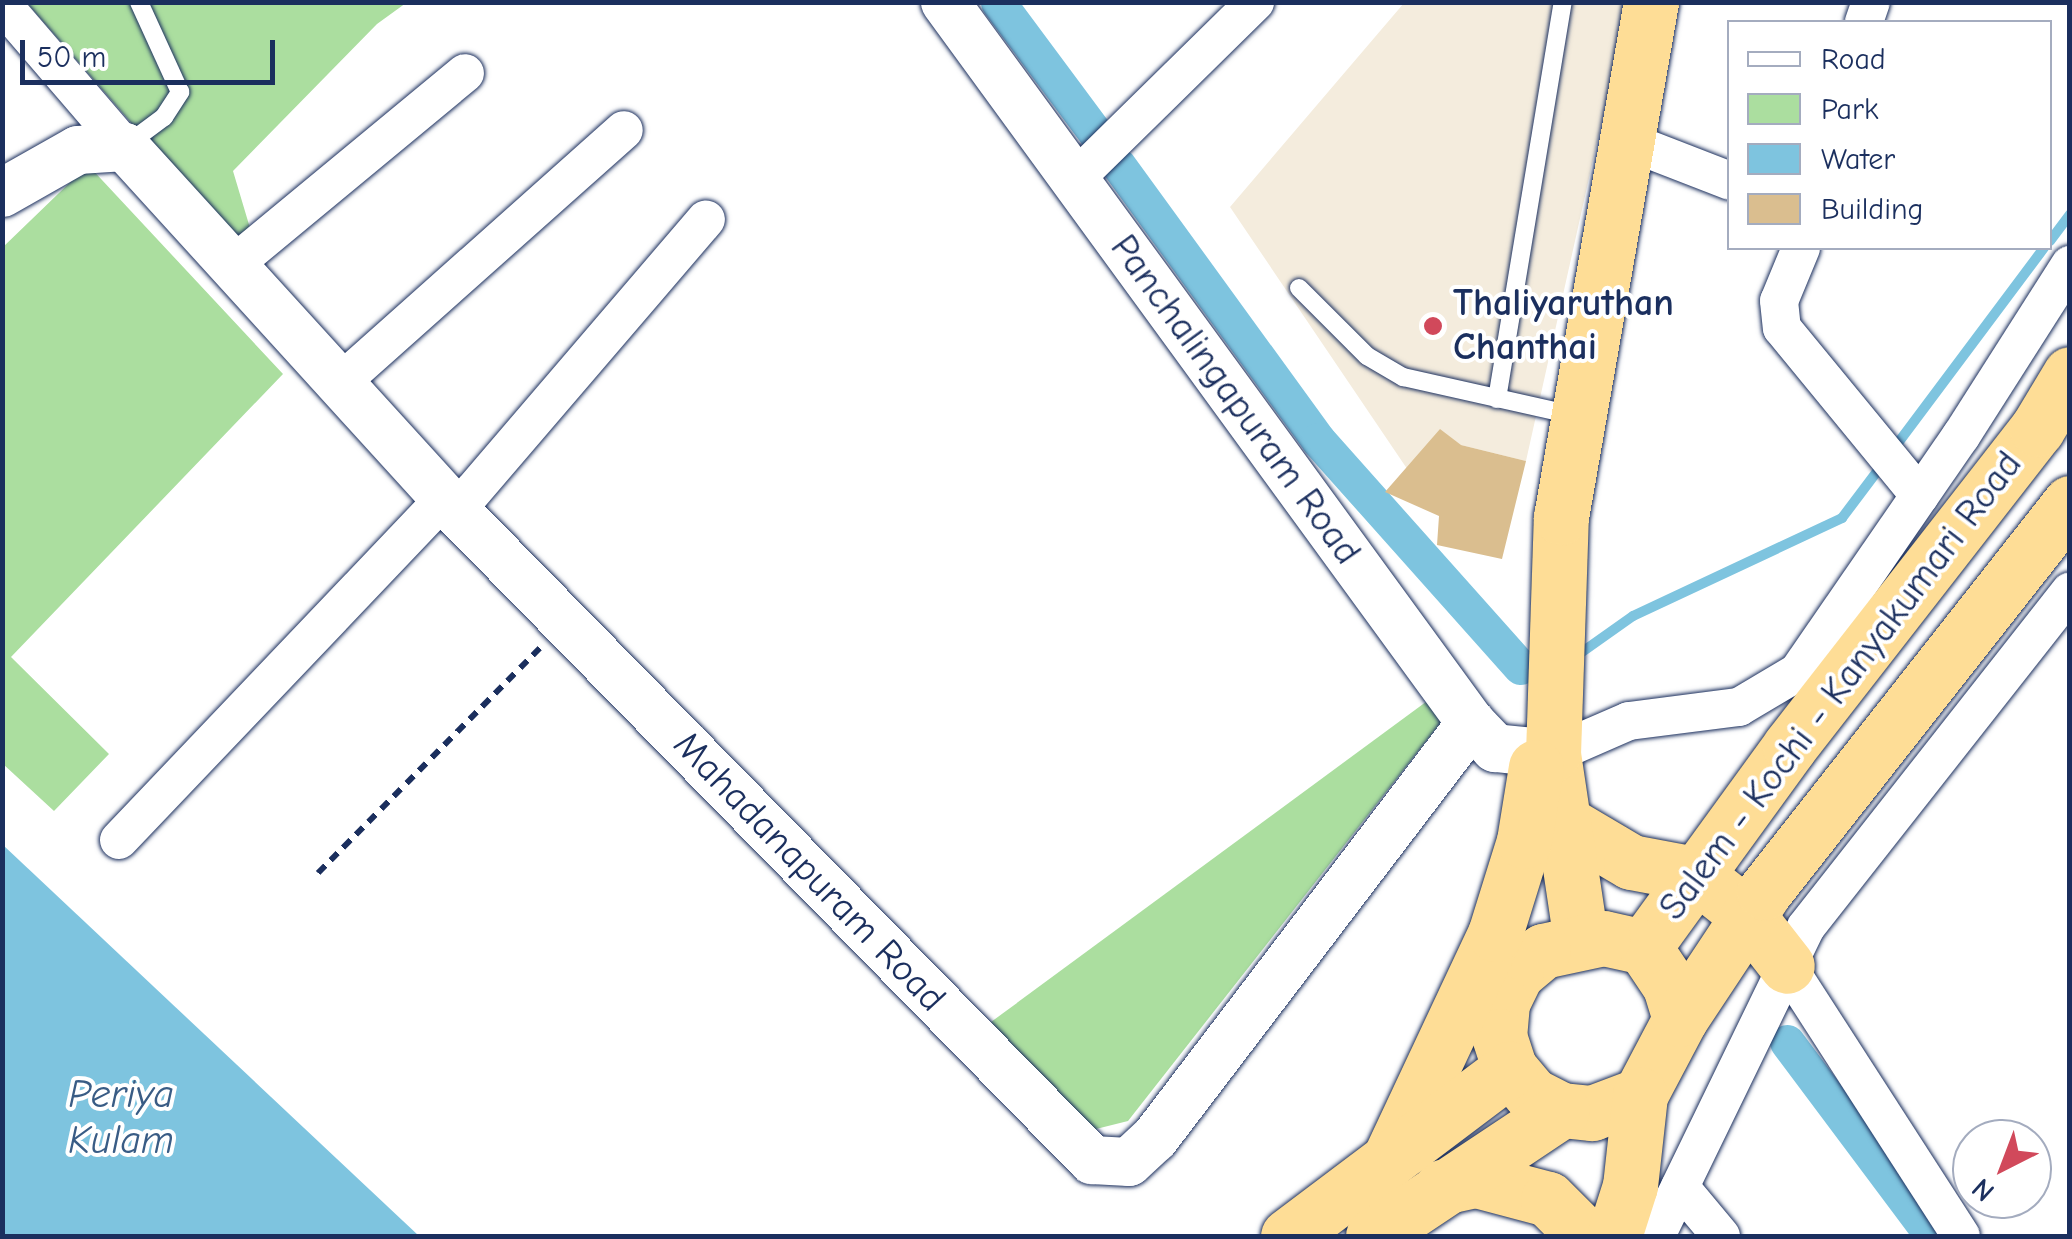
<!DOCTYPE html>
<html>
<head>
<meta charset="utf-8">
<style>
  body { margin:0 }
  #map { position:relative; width:2072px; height:1239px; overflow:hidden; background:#fff; font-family:"Comic Neue",sans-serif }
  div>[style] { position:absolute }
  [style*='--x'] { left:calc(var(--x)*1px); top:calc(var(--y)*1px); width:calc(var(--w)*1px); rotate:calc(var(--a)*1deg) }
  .built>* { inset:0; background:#f4ecdd }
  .green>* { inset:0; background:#abde9f }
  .water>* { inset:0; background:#7ec4df }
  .stream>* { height:10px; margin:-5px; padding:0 5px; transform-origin:5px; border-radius:5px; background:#7ec4df }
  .canal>* { height:35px; margin:-17.5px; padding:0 17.5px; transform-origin:17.5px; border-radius:17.5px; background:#7ec4df }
  .building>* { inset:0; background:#dabe8f }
  .path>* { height:6px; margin-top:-3px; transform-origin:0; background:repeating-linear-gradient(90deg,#1b2f5e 0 10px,transparent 0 18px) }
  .roads { filter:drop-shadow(0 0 2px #1b2f5e) drop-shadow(0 0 2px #1b2f5e) }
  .service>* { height:18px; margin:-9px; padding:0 9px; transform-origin:9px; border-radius:9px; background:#fff }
  .minor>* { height:38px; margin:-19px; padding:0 19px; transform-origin:19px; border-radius:19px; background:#fff }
  .tertiary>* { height:48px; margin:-24px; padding:0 24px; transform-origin:24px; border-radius:24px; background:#fff }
  .trunk>* { height:55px; margin:-27.5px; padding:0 27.5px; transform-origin:27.5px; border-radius:27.5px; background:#fedd96 }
  .dots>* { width:28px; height:28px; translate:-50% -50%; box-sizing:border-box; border:5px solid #fff; border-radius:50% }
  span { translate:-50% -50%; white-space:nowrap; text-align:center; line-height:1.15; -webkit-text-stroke:8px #fff; paint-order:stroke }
  .poi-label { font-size:38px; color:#1b2f5e; font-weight:700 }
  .left { translate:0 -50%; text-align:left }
  .street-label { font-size:38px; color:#1b2f5e }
  .water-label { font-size:40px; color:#395c85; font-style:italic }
  .frame { position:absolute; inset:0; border:5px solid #1b2f5e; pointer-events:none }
  .legend { position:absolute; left:1727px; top:20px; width:325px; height:230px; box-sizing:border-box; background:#fff; border:2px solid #a4acbf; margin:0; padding:12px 18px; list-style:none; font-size:30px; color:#1b2f5e }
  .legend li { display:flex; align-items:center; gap:20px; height:50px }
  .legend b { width:50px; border:2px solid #a4acbf }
  .north { position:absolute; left:1952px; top:1119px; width:100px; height:100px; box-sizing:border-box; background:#fff; border:2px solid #a4acbf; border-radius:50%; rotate:222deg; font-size:28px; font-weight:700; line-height:40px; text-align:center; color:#1b2f5e }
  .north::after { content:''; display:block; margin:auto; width:35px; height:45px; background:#d1495b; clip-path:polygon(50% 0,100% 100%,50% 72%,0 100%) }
  .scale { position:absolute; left:20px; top:40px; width:255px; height:45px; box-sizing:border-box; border:5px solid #1b2f5e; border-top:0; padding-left:12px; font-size:30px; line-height:35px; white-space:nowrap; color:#1b2f5e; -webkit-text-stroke:8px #fff; paint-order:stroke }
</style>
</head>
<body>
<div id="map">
  <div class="built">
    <i style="clip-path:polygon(1404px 3px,1628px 3px,1526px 461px,1461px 445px,1439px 516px,1230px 207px)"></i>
  </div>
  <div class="green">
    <i style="clip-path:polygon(27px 3px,406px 3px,377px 24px,233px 171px,250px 228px,232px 239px)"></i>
    <i style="clip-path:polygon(88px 165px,283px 374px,11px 657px,109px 754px,54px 811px,3px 764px,2px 248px)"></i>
    <i style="clip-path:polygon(1434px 696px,1445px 717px,1128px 1121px,1092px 1130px,991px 1022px)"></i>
  </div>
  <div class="water">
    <i style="clip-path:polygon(2px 845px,3px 845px,419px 1236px,3px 1236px)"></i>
  </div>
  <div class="stream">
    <i style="--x:2050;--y:241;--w:34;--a:-53"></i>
    <i style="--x:1892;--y:451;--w:254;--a:-53.2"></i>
    <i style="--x:1575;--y:657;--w:71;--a:-35.3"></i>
    <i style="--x:1633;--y:616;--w:231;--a:-25.1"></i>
    <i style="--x:1842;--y:518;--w:66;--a:-53"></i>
  </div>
  <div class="canal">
    <i style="--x:998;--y:2;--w:164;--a:53.4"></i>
    <i style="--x:1119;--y:166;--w:339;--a:54"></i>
    <i style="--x:1318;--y:440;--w:304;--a:48.3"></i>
    <i style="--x:1787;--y:1042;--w:242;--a:53.2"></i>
  </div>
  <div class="building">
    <i style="clip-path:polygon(1440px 429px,1461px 445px,1526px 461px,1502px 559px,1437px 545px,1439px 516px,1385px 492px)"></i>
  </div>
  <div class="path">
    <i style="--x:318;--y:873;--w:316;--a:-45.4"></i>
  </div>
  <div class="roads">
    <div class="service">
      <i style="--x:125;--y:146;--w:49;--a:-36.6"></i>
      <i style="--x:164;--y:117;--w:30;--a:-57"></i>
      <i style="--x:180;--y:92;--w:99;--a:-114.5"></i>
      <i style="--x:1299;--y:288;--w:96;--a:45"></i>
      <i style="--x:1367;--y:356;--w:42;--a:30.3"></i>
      <i style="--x:1403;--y:377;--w:174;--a:12.6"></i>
      <i style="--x:1497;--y:399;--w:402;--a:-80.6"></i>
    </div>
    <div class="minor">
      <i style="--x:2;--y:4;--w:189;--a:49.3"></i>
      <i style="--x:1864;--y:22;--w:21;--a:-71"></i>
      <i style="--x:1627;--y:141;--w:110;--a:21.2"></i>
      <i style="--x:1074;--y:180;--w:254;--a:-44.5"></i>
      <i style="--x:1801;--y:248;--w:57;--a:112.5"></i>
      <i style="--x:1779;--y:301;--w:27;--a:84"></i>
      <i style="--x:1782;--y:328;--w:217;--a:50.6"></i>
      <i style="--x:233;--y:265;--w:301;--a:-39.6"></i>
      <i style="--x:340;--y:383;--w:380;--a:-41.7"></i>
      <i style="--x:456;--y:511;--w:384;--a:-49.4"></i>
      <i style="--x:1553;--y:754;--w:83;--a:-23.5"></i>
      <i style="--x:1629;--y:721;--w:111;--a:-7.3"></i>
      <i style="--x:1739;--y:707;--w:69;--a:-30.7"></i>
      <i style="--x:1798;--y:672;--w:287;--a:-55.4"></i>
      <i style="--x:1961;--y:436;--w:203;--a:-57.5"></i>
      <i style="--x:119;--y:840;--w:472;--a:-46.4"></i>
      <i style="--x:1787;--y:966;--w:321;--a:57.2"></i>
      <i style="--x:1680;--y:1187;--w:64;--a:50.1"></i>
      <i style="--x:1656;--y:1236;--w:343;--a:-64.1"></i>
      <i style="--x:1806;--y:927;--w:427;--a:-51.8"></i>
    </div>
    <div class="tertiary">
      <i style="--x:945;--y:2;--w:892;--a:53.89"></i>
      <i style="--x:1471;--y:723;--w:35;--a:46"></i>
      <i style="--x:1495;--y:748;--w:58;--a:5.9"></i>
      <i style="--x:2;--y:193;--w:87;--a:-29.5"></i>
      <i style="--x:78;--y:150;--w:47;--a:-3.7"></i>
      <i style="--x:125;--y:147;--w:492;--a:47.7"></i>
      <i style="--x:456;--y:511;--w:909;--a:45.58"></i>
      <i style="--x:1092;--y:1160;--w:37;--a:3"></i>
      <i style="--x:1129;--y:1162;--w:35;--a:-43"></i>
      <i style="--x:1155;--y:1138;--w:522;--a:-52.71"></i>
    </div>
    <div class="trunk">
      <i style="--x:1560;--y:820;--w:82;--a:30.6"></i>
      <i style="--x:1631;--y:862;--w:65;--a:10.6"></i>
      <i style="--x:1695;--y:874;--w:68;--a:38.4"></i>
      <i style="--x:1748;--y:916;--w:63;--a:52"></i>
      <i style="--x:1581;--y:941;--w:189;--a:-98.5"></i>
      <i style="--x:1553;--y:754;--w:237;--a:-88.1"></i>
      <i style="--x:1561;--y:517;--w:523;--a:-80.09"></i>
      <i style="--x:1644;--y:947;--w:248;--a:-54"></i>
      <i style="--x:1790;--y:746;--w:402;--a:-52.1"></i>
      <i style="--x:2037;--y:429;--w:64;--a:-59"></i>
      <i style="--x:1680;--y:1019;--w:34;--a:-107"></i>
      <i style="--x:1670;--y:986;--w:47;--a:-123.7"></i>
      <i style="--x:1644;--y:947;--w:42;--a:-167.6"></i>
      <i style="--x:1603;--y:938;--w:61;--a:167.8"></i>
      <i style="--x:1543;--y:951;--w:35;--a:140"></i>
      <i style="--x:1516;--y:974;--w:32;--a:116"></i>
      <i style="--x:1502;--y:1003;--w:33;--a:95"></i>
      <i style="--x:1499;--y:1036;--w:35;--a:72"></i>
      <i style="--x:1510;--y:1069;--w:34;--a:50"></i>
      <i style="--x:1532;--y:1095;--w:34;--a:27"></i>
      <i style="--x:1562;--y:1110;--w:30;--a:6"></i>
      <i style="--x:1592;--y:1113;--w:51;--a:-20.6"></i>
      <i style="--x:1640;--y:1095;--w:86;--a:-62.2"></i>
      <i style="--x:1680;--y:1019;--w:152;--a:-56.5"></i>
      <i style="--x:1764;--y:892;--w:495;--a:-51.8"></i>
      <i style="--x:1389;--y:1160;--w:250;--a:-64.9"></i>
      <i style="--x:1495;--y:934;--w:97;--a:-72.7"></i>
      <i style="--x:1524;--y:841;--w:75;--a:-80.8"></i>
      <i style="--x:1442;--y:1187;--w:35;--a:-12"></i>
      <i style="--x:1476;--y:1180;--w:74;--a:14.8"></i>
      <i style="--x:1548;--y:1199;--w:52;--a:45"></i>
      <i style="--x:1288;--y:1236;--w:278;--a:-37"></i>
      <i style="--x:1373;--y:1236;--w:227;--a:-33.7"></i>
      <i style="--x:1614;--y:1236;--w:52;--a:-72.3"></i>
      <i style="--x:1630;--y:1186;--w:92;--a:-83.7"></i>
    </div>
  </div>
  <div class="dots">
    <i style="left:1433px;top:326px;background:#d1495b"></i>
  </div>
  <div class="poi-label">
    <span class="left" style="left:1453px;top:326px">Thaliyaruthan<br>Chanthai</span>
  </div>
  <div class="street-label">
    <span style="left:1235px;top:400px;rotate:54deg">Panchalingapuram Road</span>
    <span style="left:1841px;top:686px;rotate:-53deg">Salem - Kochi - Kanyakumari Road</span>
    <span style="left:809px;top:872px;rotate:46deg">Mahadanapuram Road</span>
  </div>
  <div class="water-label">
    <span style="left:121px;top:1117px">Periya<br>Kulam</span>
  </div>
  <div class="frame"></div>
  <ul class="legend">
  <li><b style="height:12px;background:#fff"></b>Road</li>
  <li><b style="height:28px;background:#abde9f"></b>Park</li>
  <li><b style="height:28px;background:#7ec4df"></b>Water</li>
  <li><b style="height:28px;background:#dabe8f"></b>Building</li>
  </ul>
  <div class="north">N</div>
  <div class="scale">50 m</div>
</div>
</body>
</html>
